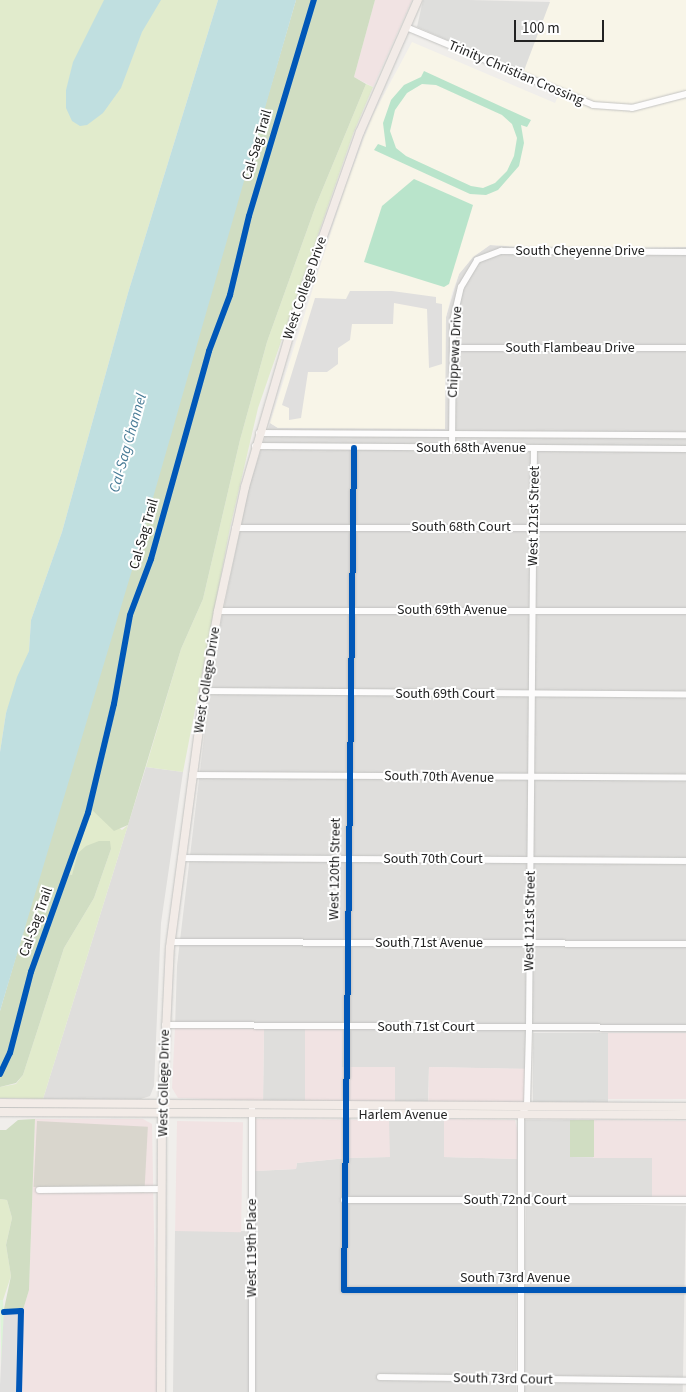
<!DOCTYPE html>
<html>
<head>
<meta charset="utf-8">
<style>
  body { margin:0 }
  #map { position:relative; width:686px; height:1392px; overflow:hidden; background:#f0eeeb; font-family:"Source Sans 3",sans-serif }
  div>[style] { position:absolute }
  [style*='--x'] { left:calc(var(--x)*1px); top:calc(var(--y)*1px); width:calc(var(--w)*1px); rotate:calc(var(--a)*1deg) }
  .residential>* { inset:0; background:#dfdedc; transform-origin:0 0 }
  .commercial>* { inset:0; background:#f1e3e3; transform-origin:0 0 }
  .education>* { inset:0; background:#f8f5e8 }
  .religious>* { inset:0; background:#dededc; transform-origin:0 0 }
  .construction>* { inset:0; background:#d9d6cd; transform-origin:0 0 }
  .grass>* { inset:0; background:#e1ebcc }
  .forest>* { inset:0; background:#d0ddc2; transform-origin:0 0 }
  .park>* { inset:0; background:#ddf4d9 }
  .pitch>* { inset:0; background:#b9e4cb }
  .parking>* { inset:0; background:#e0dfde; transform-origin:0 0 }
  .water>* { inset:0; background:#c0dfe0 }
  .roads { filter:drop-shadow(0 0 1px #c3c3c1) drop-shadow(0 0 1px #c3c3c1) }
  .minor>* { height:6px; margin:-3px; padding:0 3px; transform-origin:3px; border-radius:3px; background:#fdfcfc }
  .major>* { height:8px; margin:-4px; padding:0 4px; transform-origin:4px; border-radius:4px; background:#f2ebe7 }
  .cycleway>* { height:6px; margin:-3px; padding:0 3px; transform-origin:3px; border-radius:3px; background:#0057b8 }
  span { translate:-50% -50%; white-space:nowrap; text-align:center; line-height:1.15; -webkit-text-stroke:4px #fff; paint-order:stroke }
  .street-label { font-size:14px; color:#222 }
  .water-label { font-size:15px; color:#487b96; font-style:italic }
  .scale { position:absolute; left:514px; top:20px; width:90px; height:22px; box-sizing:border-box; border:2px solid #222; border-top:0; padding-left:6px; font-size:15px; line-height:18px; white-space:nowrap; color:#222; -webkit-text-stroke:4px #fff; paint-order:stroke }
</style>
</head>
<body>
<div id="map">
  <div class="residential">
    <i style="clip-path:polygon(490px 245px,551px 249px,686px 247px,686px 1033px,526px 1032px,525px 1069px,429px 1067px,428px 1102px,395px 1101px,395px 1067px,342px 1067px,306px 1029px,305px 1101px,263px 1101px,264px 1029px,175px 1028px,177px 966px,208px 703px,221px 622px,249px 486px,270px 423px,278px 428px,446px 317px,459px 274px,473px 257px)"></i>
    <i style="clip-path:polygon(146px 767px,183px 772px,161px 923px,154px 1086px,150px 1096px,141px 1099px,43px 1099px)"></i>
    <i style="clip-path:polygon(444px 1119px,444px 1157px,517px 1159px,516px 1392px,173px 1392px,175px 1231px,255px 1231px,255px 1171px,296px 1169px,297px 1163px,347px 1158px,389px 1157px,389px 1120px)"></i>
    <i style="clip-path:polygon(525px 1120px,570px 1120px,570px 1157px,653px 1158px,652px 1197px,524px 1198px)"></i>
    <i style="left:526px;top:1203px;width:160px;height:189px;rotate:1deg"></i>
  </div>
  <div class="commercial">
    <i style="clip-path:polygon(375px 0,412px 0,373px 87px,354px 77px)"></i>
    <i style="clip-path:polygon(175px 1028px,264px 1029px,263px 1101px,178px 1098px,172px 1088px)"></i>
    <i style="clip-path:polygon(305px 1029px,343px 1029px,342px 1067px,395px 1067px,395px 1101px,305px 1101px)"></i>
    <i style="left:608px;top:1033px;width:78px;height:66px"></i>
    <i style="left:429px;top:1067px;width:96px;height:35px;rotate:1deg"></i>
    <i style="clip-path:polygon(35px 1119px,143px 1119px,152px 1124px,157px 1392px,22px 1392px,23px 1310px,29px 1290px)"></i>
    <i style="clip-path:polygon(255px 1119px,389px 1120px,390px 1157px,347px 1158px,297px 1163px,296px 1169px,255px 1171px)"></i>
    <i style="clip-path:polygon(444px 1119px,515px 1120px,519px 1138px,517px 1159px,444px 1157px)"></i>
    <i style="clip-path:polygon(594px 1120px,686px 1121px,686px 1198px,652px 1197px,652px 1158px,593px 1158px)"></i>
    <i style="left:177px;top:1121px;width:66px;height:110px;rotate:1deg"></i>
  </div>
  <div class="education">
    <i style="clip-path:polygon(550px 0,686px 0,686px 247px,551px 249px,490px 245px,473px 257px,459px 274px,452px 293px,446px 317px,445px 429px,278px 428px,270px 423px,346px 185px,373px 115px,412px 42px,555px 103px,562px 88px,523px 73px)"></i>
  </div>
  <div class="religious">
    <i style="clip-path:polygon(423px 0,469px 0,550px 2px,523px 73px,417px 27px)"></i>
    <i style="left:533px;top:1033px;width:75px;height:69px"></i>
  </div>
  <div class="construction">
    <i style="left:37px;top:1121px;width:111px;height:66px;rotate:3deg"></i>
  </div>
  <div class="grass">
    <i style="clip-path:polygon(0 0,218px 0,128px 293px,62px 532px,31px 620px,29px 651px,6px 713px,0 752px)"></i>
    <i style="clip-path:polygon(366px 84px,373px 87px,353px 134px,258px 408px,230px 528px,183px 772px,146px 767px,181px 649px,203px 599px,240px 440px,267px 342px,316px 205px)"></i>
    <i style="clip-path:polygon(88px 806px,122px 830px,128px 825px,43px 1099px,0 1098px,0 1087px,16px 1084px,23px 1075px,64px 948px,94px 898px,111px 849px,72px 875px,65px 873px)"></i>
    <i style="clip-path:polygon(0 1199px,7px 1200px,12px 1218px,6px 1245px,11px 1276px,3px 1300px,0 1300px)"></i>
  </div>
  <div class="forest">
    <i style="clip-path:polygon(296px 0,375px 0,354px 77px,366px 84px,316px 205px,267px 342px,240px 440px,203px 599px,181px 649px,128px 825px,114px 831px,88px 806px,65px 873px,72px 875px,78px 853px,86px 846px,99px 841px,110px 841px,111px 849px,94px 898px,64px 948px,23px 1075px,16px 1083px,0 1087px,0 1011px)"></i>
    <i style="clip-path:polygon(35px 1119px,29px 1290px,23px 1310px,4px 1309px,11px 1276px,6px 1245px,12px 1218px,7px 1200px,0 1199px,0 1130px,6px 1130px,18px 1120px)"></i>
    <i style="left:570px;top:1120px;width:24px;height:37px"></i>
  </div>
  <div class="park">
    <i style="clip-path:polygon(0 1300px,3px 1300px,4px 1318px,2px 1392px)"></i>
  </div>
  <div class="pitch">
    <i style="clip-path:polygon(evenodd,424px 71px,531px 120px,527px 127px,521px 125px,524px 143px,519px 166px,498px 190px,486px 195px,470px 194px,374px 150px,378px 144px,386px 147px,383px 123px,391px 100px,404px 85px,421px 77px,424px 71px,422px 84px,436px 85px,502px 115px,512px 124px,517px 138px,514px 156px,507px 171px,495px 183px,483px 188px,471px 186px,406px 156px,396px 148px,390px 131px,395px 110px,407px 93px,422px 84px)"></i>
    <i style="clip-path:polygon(414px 179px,473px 205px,449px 284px,444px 287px,364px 262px,382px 206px)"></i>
  </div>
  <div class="parking">
    <i style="clip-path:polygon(350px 291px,392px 291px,436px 297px,436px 303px,442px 304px,442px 364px,429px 368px,427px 309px,394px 303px,393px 324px,352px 324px,350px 340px,338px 348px,338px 364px,327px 372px,308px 372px,301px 418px,289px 420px,289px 408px,282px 405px,315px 298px,346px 299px)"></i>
    <i style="left:4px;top:1309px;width:19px;height:83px;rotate:3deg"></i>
  </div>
  <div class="water">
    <i style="clip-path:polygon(104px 0,161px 0,142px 32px,121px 88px,103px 113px,87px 125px,80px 126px,72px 121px,66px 108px,66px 90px,73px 62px)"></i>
    <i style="clip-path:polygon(218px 0,296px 0,138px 550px,0 1011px,0 752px,6px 713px,17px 677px,29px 651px,31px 620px,62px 532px,128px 293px)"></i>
  </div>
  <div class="roads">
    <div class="minor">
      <i style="--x:406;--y:27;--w:203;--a:22.6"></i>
      <i style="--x:593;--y:105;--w:39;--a:4"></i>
      <i style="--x:632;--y:108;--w:56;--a:-14.5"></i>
      <i style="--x:453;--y:348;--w:233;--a:0"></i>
      <i style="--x:259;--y:433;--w:427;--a:0.3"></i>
      <i style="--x:255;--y:446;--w:431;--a:0.4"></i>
      <i style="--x:354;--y:448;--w:842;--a:90.68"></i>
      <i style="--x:344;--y:1290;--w:342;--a:0"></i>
      <i style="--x:452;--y:448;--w:127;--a:-89.5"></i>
      <i style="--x:453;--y:321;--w:35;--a:-77"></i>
      <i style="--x:461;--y:287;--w:31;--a:-59"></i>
      <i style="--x:477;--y:260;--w:26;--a:-21"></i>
      <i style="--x:501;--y:251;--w:185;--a:0.3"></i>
      <i style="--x:235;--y:528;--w:451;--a:0"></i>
      <i style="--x:218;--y:611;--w:468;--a:0"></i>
      <i style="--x:204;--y:691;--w:482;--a:0.4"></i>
      <i style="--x:192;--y:775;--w:494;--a:0.3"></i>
      <i style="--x:181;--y:858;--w:505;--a:0.34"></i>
      <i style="--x:171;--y:942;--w:515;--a:0.22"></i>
      <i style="--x:165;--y:1025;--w:521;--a:0.33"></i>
      <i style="--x:252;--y:1104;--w:288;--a:90"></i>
      <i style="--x:39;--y:1190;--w:123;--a:-0.5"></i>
      <i style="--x:344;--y:1200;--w:342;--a:0"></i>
      <i style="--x:380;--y:1377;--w:306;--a:0.7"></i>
      <i style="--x:521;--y:1392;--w:277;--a:-90"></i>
      <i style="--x:521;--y:1115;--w:11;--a:-56"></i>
      <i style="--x:527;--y:1106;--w:78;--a:-88.5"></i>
      <i style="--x:529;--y:1028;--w:580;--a:-89.51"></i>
    </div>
    <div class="major">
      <i style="--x:0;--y:1103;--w:686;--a:0.33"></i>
      <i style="--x:0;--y:1112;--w:686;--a:0.25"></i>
      <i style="--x:161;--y:1392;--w:277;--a:-89.8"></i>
      <i style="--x:162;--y:1115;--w:168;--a:-87.3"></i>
      <i style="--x:170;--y:947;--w:258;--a:-82.4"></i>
      <i style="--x:204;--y:691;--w:81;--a:-80.1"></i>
      <i style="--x:218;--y:611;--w:127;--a:-77.7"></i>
      <i style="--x:245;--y:487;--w:175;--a:-73.7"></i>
      <i style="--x:294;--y:319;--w:198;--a:-70.6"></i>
      <i style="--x:360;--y:132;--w:144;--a:-66.3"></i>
    </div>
  </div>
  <div class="cycleway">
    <i style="--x:354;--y:448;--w:842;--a:90.68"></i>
    <i style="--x:344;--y:1290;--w:342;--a:0"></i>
    <i style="--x:0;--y:1074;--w:23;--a:-65"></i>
    <i style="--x:10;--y:1053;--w:84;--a:-75.5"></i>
    <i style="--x:31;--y:972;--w:169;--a:-70.3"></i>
    <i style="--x:88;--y:813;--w:112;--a:-76.6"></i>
    <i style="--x:114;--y:704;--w:90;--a:-79.8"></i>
    <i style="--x:130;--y:615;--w:60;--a:-69.4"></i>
    <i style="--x:151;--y:559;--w:216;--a:-74.4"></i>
    <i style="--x:209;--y:351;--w:60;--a:-69.4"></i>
    <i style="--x:230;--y:295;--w:81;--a:-76.5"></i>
    <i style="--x:249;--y:216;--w:226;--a:-73.3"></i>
    <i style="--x:4;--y:1312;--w:17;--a:-3"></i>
    <i style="--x:21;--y:1311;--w:81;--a:91.4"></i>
  </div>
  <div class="street-label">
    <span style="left:516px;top:73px;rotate:23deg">Trinity Christian Crossing</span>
    <span style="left:257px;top:145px;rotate:-73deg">Cal-Sag Trail</span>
    <span style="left:580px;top:251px">South Cheyenne Drive</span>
    <span style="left:305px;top:288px;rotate:-71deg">West College Drive</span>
    <span style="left:570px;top:348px">South Flambeau Drive</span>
    <span style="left:455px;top:352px;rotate:-87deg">Chippewa Drive</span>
    <span style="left:471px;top:448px">South 68th Avenue</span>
    <span style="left:534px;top:516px;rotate:-89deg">West 121st Street</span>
    <span style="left:461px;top:527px">South 68th Court</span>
    <span style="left:144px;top:534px;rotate:-74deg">Cal-Sag Trail</span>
    <span style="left:452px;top:610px">South 69th Avenue</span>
    <span style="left:207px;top:680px;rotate:-81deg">West College Drive</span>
    <span style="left:445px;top:694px">South 69th Court</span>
    <span style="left:439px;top:777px;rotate:1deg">South 70th Avenue</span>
    <span style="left:433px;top:859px">South 70th Court</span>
    <span style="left:335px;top:869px;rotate:-89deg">West 120th Street</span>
    <span style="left:530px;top:921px;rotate:-89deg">West 121st Street</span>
    <span style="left:36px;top:922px;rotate:-70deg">Cal-Sag Trail</span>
    <span style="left:429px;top:943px">South 71st Avenue</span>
    <span style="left:426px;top:1027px">South 71st Court</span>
    <span style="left:164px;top:1083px;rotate:-89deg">West College Drive</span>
    <span style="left:403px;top:1115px">Harlem Avenue</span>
    <span style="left:515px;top:1200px">South 72nd Court</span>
    <span style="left:252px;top:1248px;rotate:-90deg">West 119th Place</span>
    <span style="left:515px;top:1278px">South 73rd Avenue</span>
    <span style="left:503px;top:1379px;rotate:1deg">South 73rd Court</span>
  </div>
  <div class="water-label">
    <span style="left:128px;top:443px;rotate:-74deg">Cal-Sag Channel</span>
  </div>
  <div class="scale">100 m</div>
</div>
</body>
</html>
